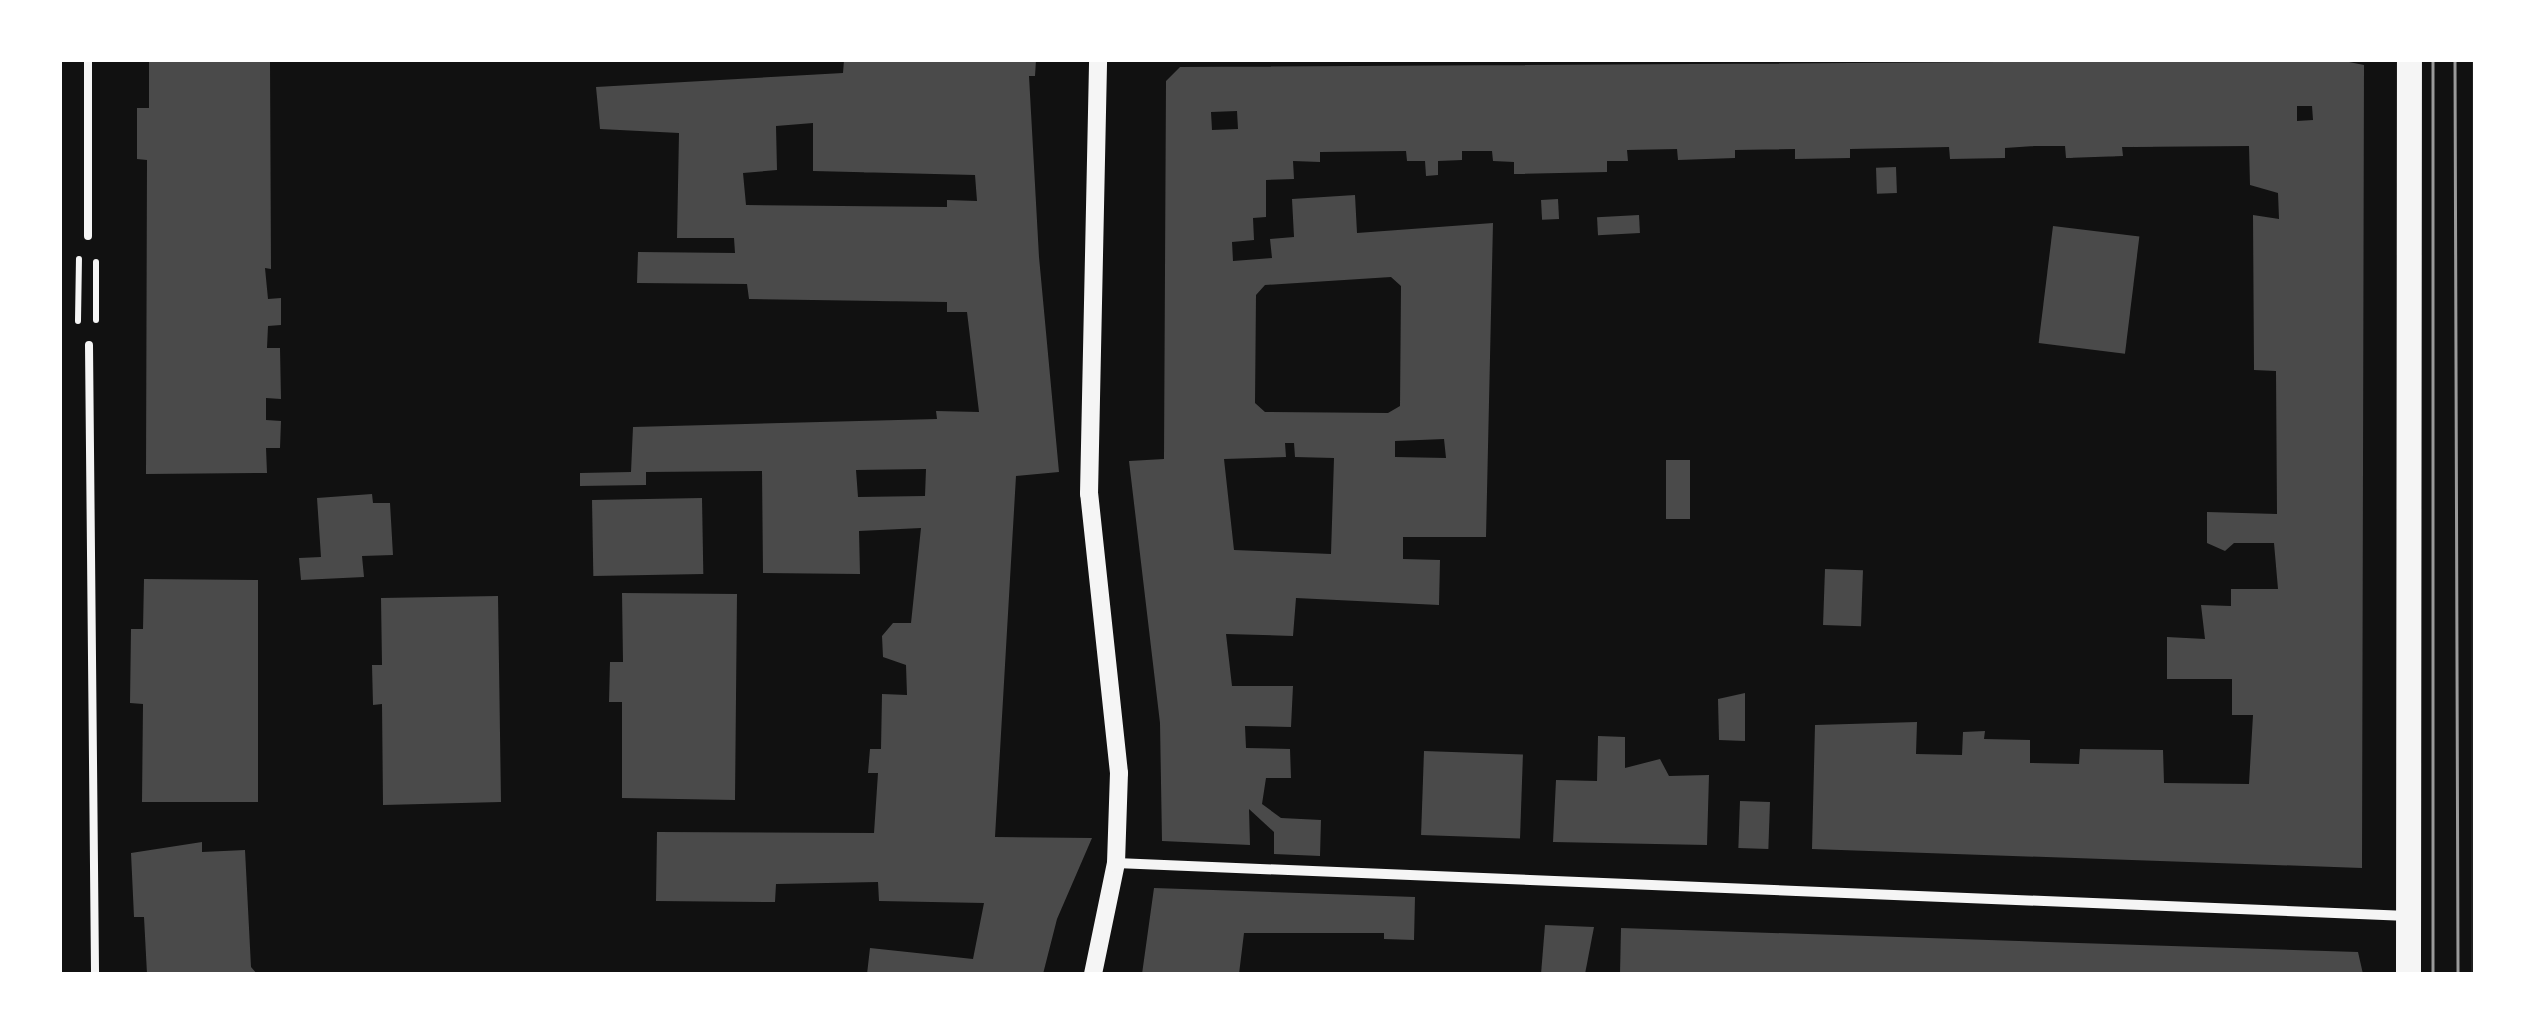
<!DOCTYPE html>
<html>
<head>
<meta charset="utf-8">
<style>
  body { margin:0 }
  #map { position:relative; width:2535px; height:1034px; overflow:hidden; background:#111; font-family:Manrope,sans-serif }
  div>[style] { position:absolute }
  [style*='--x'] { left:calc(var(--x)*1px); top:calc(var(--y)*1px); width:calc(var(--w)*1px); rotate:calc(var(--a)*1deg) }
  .green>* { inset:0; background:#202020 }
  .building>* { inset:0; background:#4a4a4a; transform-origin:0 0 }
  .path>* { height:6px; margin:-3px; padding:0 3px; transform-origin:3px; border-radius:3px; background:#f5f5f5 }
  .service>* { height:8px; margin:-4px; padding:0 4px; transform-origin:4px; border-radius:4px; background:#f5f5f5 }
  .minor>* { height:10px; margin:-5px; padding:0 5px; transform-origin:5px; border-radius:5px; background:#f5f5f5 }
  .tertiary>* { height:18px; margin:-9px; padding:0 9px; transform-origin:9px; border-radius:9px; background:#f5f5f5 }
  .primary>* { height:25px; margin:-12.5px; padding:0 12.5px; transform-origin:12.5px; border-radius:12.5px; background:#f5f5f5 }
  .tram>* { height:2.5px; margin:-1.25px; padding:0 1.25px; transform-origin:1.25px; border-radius:1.25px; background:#9a9a9a }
  span { translate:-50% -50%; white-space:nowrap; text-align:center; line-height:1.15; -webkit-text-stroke:8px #fff; paint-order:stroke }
  .frame { position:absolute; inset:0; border:62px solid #fff; pointer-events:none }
</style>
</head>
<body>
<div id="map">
  <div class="green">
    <i style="clip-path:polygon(2472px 60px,2475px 60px,2475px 974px,2471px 974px)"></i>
  </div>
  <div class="building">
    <i style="clip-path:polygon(149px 60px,270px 60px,271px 269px,265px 268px,268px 299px,281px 298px,281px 325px,268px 326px,267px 348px,280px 348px,281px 399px,266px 398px,266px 420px,281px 421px,280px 448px,266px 448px,267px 473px,146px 474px,147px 160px,137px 159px,137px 108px,149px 108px)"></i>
    <i style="clip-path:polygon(evenodd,844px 60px,1036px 60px,1035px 76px,1029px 76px,1039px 257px,1059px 472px,1016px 476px,995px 837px,1092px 838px,1057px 919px,1043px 974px,867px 974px,870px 948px,973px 959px,984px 903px,879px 901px,878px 882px,776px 884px,775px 902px,656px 901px,657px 832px,874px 833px,878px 773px,868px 773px,870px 749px,881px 749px,882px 694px,907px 695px,906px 665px,883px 657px,882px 636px,893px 623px,911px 623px,921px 528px,859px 531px,860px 574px,763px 573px,762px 471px,646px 472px,646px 485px,580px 486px,580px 473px,631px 472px,633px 427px,937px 419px,936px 411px,979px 412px,967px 312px,947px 312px,947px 302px,749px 299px,747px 284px,637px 283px,638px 252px,735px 253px,734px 238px,677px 238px,679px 133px,600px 129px,596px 87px,843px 73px,844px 60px,813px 123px,813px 171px,975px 175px,977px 201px,947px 200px,947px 207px,746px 205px,743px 173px,777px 170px,776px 126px,813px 123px,844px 60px,926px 469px,925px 496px,858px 497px,856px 470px,926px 469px)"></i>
    <i style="clip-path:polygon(evenodd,2339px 60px,2364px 65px,2362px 868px,1812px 849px,1815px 725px,1917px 722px,1916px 754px,1962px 755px,1963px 732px,1985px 731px,1984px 739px,2030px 740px,2030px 763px,2079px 764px,2080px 749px,2163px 750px,2164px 783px,2249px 784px,2253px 715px,2232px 715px,2232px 679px,2167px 679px,2167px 637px,2205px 639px,2201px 605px,2231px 606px,2231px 589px,2278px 589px,2274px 543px,2234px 543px,2225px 551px,2207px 543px,2207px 512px,2277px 514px,2276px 371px,2254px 370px,2253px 215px,2279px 219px,2278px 193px,2250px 185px,2249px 146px,2122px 147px,2123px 156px,2066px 158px,2065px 146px,2034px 146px,2005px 148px,2005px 158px,1950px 159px,1949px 147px,1850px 149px,1850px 158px,1795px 159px,1795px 149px,1735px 150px,1735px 158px,1678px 160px,1677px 149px,1627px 150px,1628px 161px,1607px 161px,1607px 172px,1514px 174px,1514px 162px,1493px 161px,1492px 151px,1462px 151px,1462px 160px,1438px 161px,1438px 175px,1426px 176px,1425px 161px,1407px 161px,1406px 151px,1320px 152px,1320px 162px,1293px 161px,1294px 179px,1266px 180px,1266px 217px,1253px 218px,1254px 240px,1232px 242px,1233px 261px,1272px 258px,1270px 239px,1294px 237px,1292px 199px,1355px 195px,1357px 233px,1493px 223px,1486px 537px,1403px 537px,1403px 559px,1440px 560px,1439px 605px,1296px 598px,1293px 636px,1226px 634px,1232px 686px,1293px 686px,1291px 727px,1245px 726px,1246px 748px,1290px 749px,1291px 778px,1266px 778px,1262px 804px,1281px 818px,1321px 820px,1320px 856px,1274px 854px,1274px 832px,1249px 809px,1250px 845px,1162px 841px,1160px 723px,1129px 461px,1164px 459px,1166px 81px,1180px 67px,2339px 60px,2297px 106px,2312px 106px,2313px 120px,2297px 121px,2297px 106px,2339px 60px,1237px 111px,1238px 129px,1212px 130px,1211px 112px,1237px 111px,2339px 60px,1391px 277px,1401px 286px,1400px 406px,1388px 413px,1265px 412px,1255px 403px,1256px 295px,1265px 285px,1391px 277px,2339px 60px,1444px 439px,1446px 458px,1395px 457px,1395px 441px,1444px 439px,2339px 60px,1285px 443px,1294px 443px,1295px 457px,1334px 458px,1331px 554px,1234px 550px,1224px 459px,1286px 457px,1285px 443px)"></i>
    <i style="left:1896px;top:167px;width:26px;height:20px;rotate:88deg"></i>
    <i style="left:1558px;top:199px;width:20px;height:17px;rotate:87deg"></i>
    <i style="left:1639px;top:215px;width:18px;height:42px;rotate:87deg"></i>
    <i style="left:2053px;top:226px;width:87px;height:118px;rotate:7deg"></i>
    <i style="left:1666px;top:460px;width:24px;height:59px"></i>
    <i style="clip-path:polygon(372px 494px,373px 503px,390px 503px,393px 555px,362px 556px,364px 577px,301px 580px,299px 558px,321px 557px,317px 498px)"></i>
    <i style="left:702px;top:498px;width:76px;height:110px;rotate:89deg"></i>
    <i style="left:1825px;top:569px;width:38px;height:56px;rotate:2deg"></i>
    <i style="clip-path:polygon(144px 579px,258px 580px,258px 802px,142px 802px,143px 704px,130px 703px,131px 629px,143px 629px)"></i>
    <i style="clip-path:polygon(622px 593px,737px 594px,735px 800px,622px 798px,622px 702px,609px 702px,610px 662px,623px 662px)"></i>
    <i style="clip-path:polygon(498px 596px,501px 802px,383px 805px,382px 704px,373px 705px,372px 665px,382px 665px,381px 598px)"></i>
    <i style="clip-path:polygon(1745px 693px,1745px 741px,1719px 740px,1718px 699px)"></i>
    <i style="clip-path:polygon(1598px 736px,1625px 737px,1625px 768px,1660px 759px,1669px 776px,1709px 775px,1707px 845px,1553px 842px,1556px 780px,1597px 781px)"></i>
    <i style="left:1424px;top:751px;width:99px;height:84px;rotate:2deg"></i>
    <i style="left:1740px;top:801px;width:30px;height:47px;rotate:2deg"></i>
    <i style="clip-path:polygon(202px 842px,202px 852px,245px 850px,251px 967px,257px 974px,147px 974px,144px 917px,134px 917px,131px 853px)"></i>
    <i style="clip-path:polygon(1154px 888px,1415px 897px,1414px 940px,1384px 939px,1384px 933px,1244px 933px,1239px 974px,1142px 974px)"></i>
    <i style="clip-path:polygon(1545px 925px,1594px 927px,1585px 974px,1541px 974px)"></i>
    <i style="clip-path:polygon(1621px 928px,2358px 952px,2363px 974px,1620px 974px)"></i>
  </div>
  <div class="path">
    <i style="--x:96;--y:262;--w:58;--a:90"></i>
    <i style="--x:78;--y:321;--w:62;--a:-89.1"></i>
  </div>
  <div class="service">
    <i style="--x:88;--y:236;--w:176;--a:-90"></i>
    <i style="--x:89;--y:345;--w:629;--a:89.45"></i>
  </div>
  <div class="minor">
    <i style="--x:1116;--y:863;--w:1293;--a:2.35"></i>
  </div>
  <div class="tertiary">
    <i style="--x:1093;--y:974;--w:113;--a:-78.3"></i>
    <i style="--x:1116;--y:863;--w:90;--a:-88.1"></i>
    <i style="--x:1119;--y:773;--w:281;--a:-96.1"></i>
    <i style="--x:1089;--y:494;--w:434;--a:-88.8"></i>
  </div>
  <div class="primary">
    <i style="--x:2408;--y:974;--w:914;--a:-89.94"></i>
  </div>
  <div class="tram">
    <i style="--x:2433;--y:60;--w:914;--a:90"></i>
    <i style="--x:2455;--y:60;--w:914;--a:89.81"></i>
  </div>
  <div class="frame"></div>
</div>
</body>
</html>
